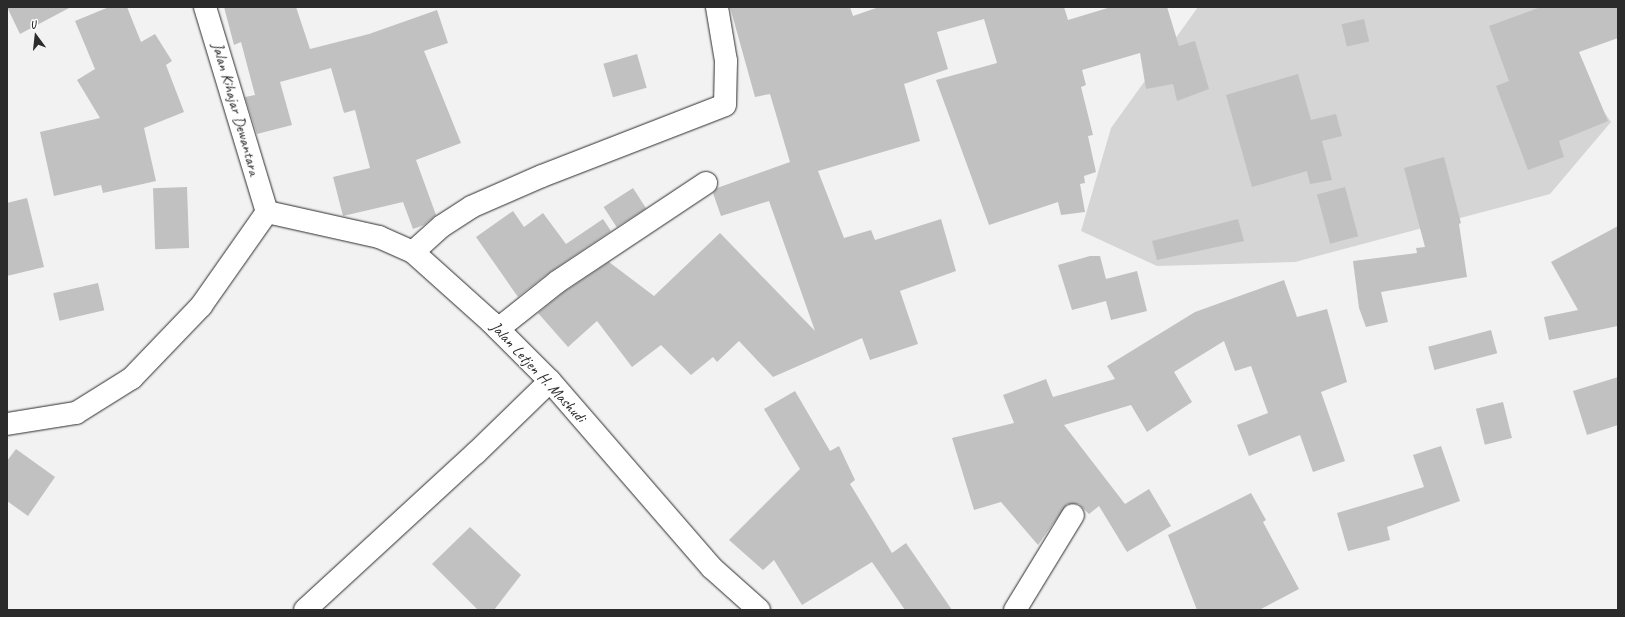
<!DOCTYPE html>
<html>
<head>
<meta charset="utf-8">
<style>
  body { margin:0 }
  #map { position:relative; width:1625px; height:617px; overflow:hidden; background:#f2f2f2; font-family:Caveat,sans-serif }
  div>[style] { position:absolute }
  [style*='--x'] { left:calc(var(--x)*1px); top:calc(var(--y)*1px); width:calc(var(--w)*1px); rotate:calc(var(--a)*1deg) }
  .green>* { inset:0; background:#d5d5d5 }
  .building>* { inset:0; background:#c1c1c1; transform-origin:0 0 }
  .roads { filter:drop-shadow(0 0 1px #2b2b2b) drop-shadow(0 0 1px #2b2b2b) }
  .minor>* { height:22px; margin:-11px; padding:0 11px; transform-origin:11px; border-radius:11px; background:#fff }
  .major>* { height:22px; margin:-11px; padding:0 11px; transform-origin:11px; border-radius:11px; background:#fff }
  span { translate:-50% -50%; white-space:nowrap; text-align:center; line-height:1.15; -webkit-text-stroke:3px #fff; paint-order:stroke }
  .street-label { font-size:16px; color:#2b2b2b }
  .frame { position:absolute; inset:0; border:8px solid #2b2b2b; pointer-events:none }
  .north { position:absolute; left:16px; top:16px; width:40px; height:40px; -webkit-text-stroke:3px #fff; paint-order:stroke; rotate:345deg; font-size:11px; font-weight:700; line-height:16px; text-align:center; color:#2b2b2b }
  .north::after { content:''; display:block; margin:auto; width:14px; height:18px; background:#2b2b2b; clip-path:polygon(50% 0,100% 100%,50% 72%,0 100%) }
</style>
</head>
<body>
<div id="map">
  <div class="green">
    <i style="clip-path:polygon(1198px 7px,1582px 7px,1577px 73px,1611px 122px,1550px 194px,1295px 262px,1157px 266px,1081px 231px,1111px 128px)"></i>
  </div>
  <div class="building">
    <i style="clip-path:polygon(7px 7px,71px 7px,20px 34px)"></i>
    <i style="clip-path:polygon(109px 7px,127px 7px,141px 42px,155px 34px,172px 61px,166px 65px,184px 112px,144px 128px,156px 181px,103px 193px,101px 185px,54px 196px,40px 132px,100px 118px,77px 80px,95px 69px,75px 21px)"></i>
    <i style="clip-path:polygon(224px 7px,296px 7px,310px 49px,369px 34px,437px 10px,448px 43px,424px 51px,461px 143px,416px 160px,436px 215px,424px 225px,413px 229px,403px 202px,343px 216px,333px 177px,370px 168px,355px 110px,344px 113px,331px 68px,280px 82px,292px 125px,257px 134px,245px 97px,255px 95px,241px 42px,234px 45px)"></i>
    <i style="clip-path:polygon(730px 7px,850px 7px,853px 16px,879px 7px,1064px 7px,1068px 20px,1111px 7px,1167px 7px,1179px 46px,1195px 41px,1209px 89px,1177px 101px,1173px 84px,1146px 89px,1140px 53px,1082px 70px,1086px 85px,1081px 87px,1093px 135px,1088px 136px,1096px 172px,1084px 176px,1085px 183px,1080px 184px,1085px 212px,1061px 215px,1058px 202px,989px 225px,936px 80px,997px 63px,984px 19px,937px 32px,948px 69px,904px 84px,920px 141px,818px 171px,844px 238px,871px 230px,875px 240px,941px 219px,956px 271px,900px 291px,918px 344px,870px 360px,862px 338px,773px 377px,739px 341px,717px 362px,713px 357px,691px 375px,661px 345px,632px 367px,597px 321px,568px 347px,538px 313px,564px 292px,609px 262px,654px 296px,720px 233px,815px 331px,769px 201px,721px 216px,713px 193px,717px 188px,790px 162px,770px 94px,755px 97px)"></i>
    <i style="clip-path:polygon(1541px 7px,1618px 7px,1618px 38px,1579px 52px,1608px 121px,1559px 141px,1564px 157px,1528px 170px,1496px 86px,1509px 81px,1489px 26px)"></i>
    <i style="left:1364px;top:19px;width:23px;height:23px;rotate:77deg"></i>
    <i style="left:637px;top:54px;width:35px;height:35px;rotate:74deg"></i>
    <i style="clip-path:polygon(1298px 74px,1311px 120px,1336px 114px,1342px 136px,1322px 141px,1332px 180px,1310px 184px,1307px 171px,1252px 187px,1226px 95px)"></i>
    <i style="clip-path:polygon(1444px 157px,1461px 223px,1459px 224px,1467px 277px,1381px 292px,1388px 322px,1366px 327px,1359px 308px,1353px 261px,1417px 253px,1416px 248px,1425px 247px,1404px 168px)"></i>
    <i style="left:187px;top:187px;width:61px;height:34px;rotate:88deg"></i>
    <i style="left:1345px;top:187px;width:51px;height:29px;rotate:75deg"></i>
    <i style="left:633px;top:188px;width:24px;height:35px;rotate:57deg"></i>
    <i style="clip-path:polygon(27px 198px,44px 267px,7px 276px,7px 203px)"></i>
    <i style="clip-path:polygon(513px 211px,524px 227px,543px 213px,566px 244px,603px 219px,611px 231px,550px 272px,518px 297px,476px 237px)"></i>
    <i style="clip-path:polygon(1238px 219px,1244px 241px,1157px 260px,1152px 241px)"></i>
    <i style="clip-path:polygon(1618px 226px,1618px 326px,1549px 340px,1544px 317px,1578px 310px,1551px 262px)"></i>
    <i style="clip-path:polygon(1090px 256px,1100px 256px,1106px 279px,1137px 271px,1147px 311px,1111px 320px,1106px 301px,1072px 310px,1058px 265px)"></i>
    <i style="clip-path:polygon(1284px 280px,1297px 317px,1327px 309px,1347px 382px,1321px 392px,1345px 461px,1313px 472px,1300px 435px,1249px 456px,1237px 425px,1268px 413px,1251px 366px,1235px 371px,1224px 341px,1174px 372px,1192px 402px,1147px 432px,1131px 405px,1064px 425px,1125px 504px,1149px 489px,1171px 526px,1127px 552px,1099px 506px,1089px 514px,1079px 504px,1067px 504px,1038px 545px,1001px 502px,974px 510px,952px 438px,1014px 423px,1003px 395px,1046px 379px,1053px 397px,1115px 379px,1107px 366px,1195px 312px)"></i>
    <i style="left:98px;top:283px;width:28px;height:46px;rotate:77deg"></i>
    <i style="left:1491px;top:330px;width:24px;height:65px;rotate:75deg"></i>
    <i style="clip-path:polygon(1618px 377px,1618px 425px,1587px 435px,1573px 391px)"></i>
    <i style="clip-path:polygon(795px 391px,830px 451px,839px 446px,855px 480px,850px 484px,892px 553px,906px 543px,952px 610px,905px 610px,872px 562px,802px 605px,774px 560px,763px 570px,729px 540px,800px 469px,764px 409px)"></i>
    <i style="left:1503px;top:402px;width:37px;height:28px;rotate:76deg"></i>
    <i style="clip-path:polygon(1441px 446px,1460px 501px,1387px 527px,1390px 540px,1348px 551px,1337px 513px,1424px 487px,1413px 455px)"></i>
    <i style="clip-path:polygon(16px 449px,55px 477px,28px 516px,7px 501px,7px 461px)"></i>
    <i style="clip-path:polygon(1251px 493px,1266px 520px,1263px 522px,1299px 589px,1259px 610px,1197px 610px,1168px 535px)"></i>
    <i style="clip-path:polygon(470px 527px,521px 575px,494px 610px,478px 610px,432px 564px)"></i>
  </div>
  <div class="roads">
    <div class="minor">
      <i style="--x:413;--y:252;--w:39;--a:-42"></i>
      <i style="--x:442;--y:226;--w:35;--a:-33"></i>
      <i style="--x:471;--y:207;--w:77;--a:-23.6"></i>
      <i style="--x:542;--y:176;--w:196;--a:-21.2"></i>
      <i style="--x:725;--y:105;--w:44;--a:-88.7"></i>
      <i style="--x:726;--y:61;--w:55;--a:-99.5"></i>
      <i style="--x:498;--y:329;--w:75;--a:-38.5"></i>
      <i style="--x:557;--y:282;--w:179;--a:-33.6"></i>
      <i style="--x:305;--y:610;--w:232;--a:-42.6"></i>
      <i style="--x:476;--y:453;--w:103;--a:-44.2"></i>
      <i style="--x:1015;--y:610;--w:111;--a:-58.6"></i>
    </div>
    <div class="major">
      <i style="--x:205;--y:7;--w:214;--a:73.2"></i>
      <i style="--x:267;--y:212;--w:115;--a:12.6"></i>
      <i style="--x:379;--y:237;--w:37;--a:24"></i>
      <i style="--x:413;--y:252;--w:105;--a:41.9"></i>
      <i style="--x:491;--y:322;--w:83;--a:45"></i>
      <i style="--x:550;--y:381;--w:247;--a:49.1"></i>
      <i style="--x:712;--y:568;--w:63;--a:41.8"></i>
      <i style="--x:7;--y:424;--w:70;--a:-9.1"></i>
      <i style="--x:76;--y:413;--w:66;--a:-32"></i>
      <i style="--x:132;--y:378;--w:100;--a:-46.2"></i>
      <i style="--x:201;--y:306;--w:115;--a:-54.9"></i>
    </div>
  </div>
  <div class="street-label">
    <span style="left:236px;top:109px;rotate:74deg">Jalan Kihajar Dewantara</span>
    <span style="left:538px;top:372px;rotate:47deg">Jalan Letjen H. Mashudi</span>
  </div>
  <div class="frame"></div>
  <div class="north">U</div>
</div>
</body>
</html>
